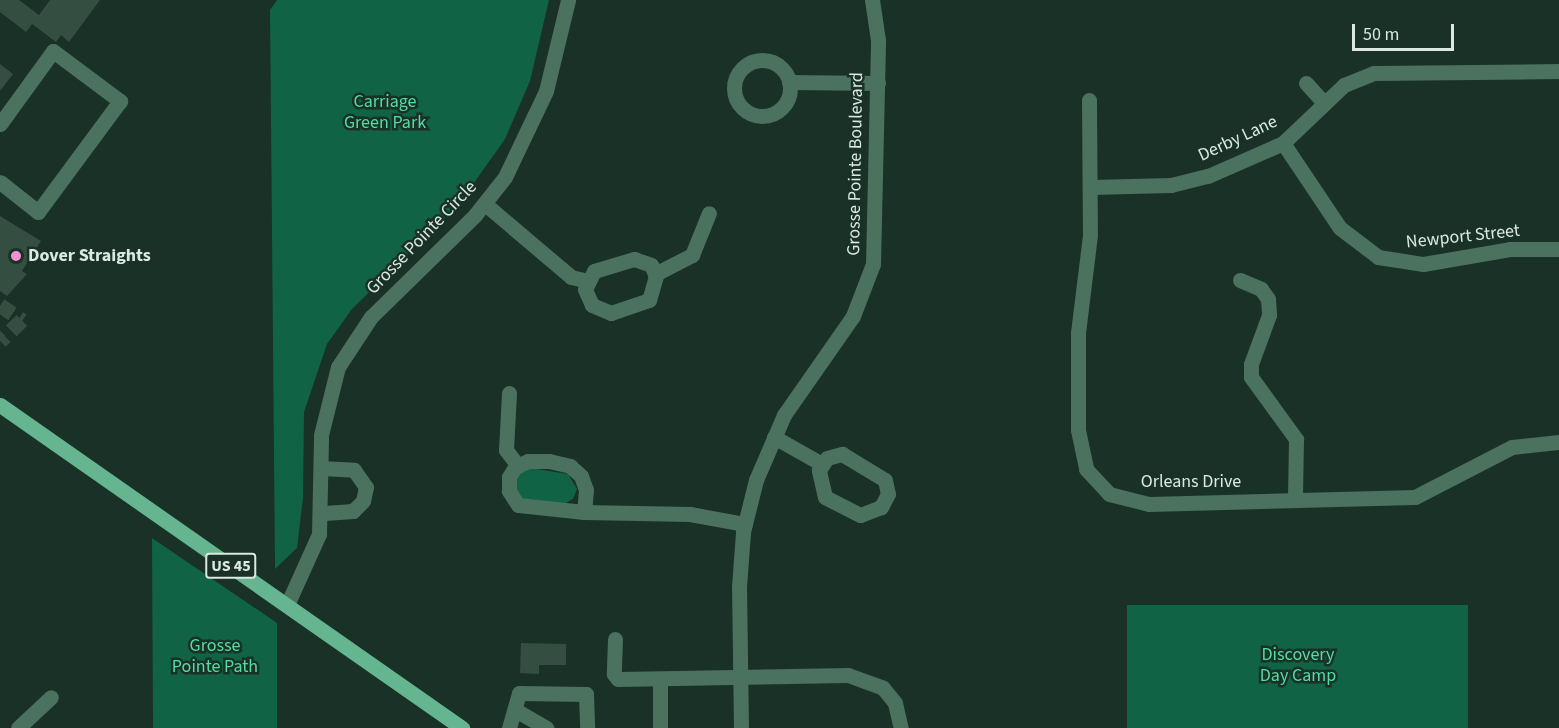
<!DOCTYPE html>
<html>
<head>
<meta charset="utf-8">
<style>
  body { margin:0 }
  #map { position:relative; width:1559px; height:728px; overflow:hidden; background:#193126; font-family:"Source Sans 3",sans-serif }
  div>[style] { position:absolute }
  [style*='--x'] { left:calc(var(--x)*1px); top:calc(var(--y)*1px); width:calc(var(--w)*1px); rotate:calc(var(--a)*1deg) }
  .green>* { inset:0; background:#106345; transform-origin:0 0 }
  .building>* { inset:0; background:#354e42 }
  .minor-tunnel>* { height:15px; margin-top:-7.5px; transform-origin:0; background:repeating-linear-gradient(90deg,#364d42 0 15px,transparent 0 23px) }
  .minor>* { height:15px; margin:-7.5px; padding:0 7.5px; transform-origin:7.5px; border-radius:7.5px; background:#4b715f }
  .minor>.ring { margin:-7.5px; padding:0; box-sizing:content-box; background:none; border:15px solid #4b715f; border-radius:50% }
  .major>* { height:15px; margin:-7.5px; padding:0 7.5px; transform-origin:7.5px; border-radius:7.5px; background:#65b690 }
  .dots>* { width:16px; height:16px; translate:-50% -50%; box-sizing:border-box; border:3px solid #193126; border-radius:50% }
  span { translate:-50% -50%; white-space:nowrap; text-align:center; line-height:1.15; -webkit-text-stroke:5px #193126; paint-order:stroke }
  .shield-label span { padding:2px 4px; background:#193126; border:2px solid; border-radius:4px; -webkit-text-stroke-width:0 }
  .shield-label { font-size:16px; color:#dbe9e1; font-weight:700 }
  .park-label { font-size:18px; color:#53dda4 }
  .street-label { font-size:18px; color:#dbe9e1 }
  .poi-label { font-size:18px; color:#dbe9e1; font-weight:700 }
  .left { translate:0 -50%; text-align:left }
  .scale { position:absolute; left:1352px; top:24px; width:102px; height:27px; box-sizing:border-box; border:3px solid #dbe9e1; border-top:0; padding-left:8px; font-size:18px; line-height:21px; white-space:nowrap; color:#dbe9e1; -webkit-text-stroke:4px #193126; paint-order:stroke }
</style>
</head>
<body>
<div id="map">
  <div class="green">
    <i style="clip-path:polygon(277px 0,549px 0,530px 81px,505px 139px,459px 204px,352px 309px,327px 344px,304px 412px,303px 498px,297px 548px,275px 569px,270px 10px)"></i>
    <i style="clip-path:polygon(530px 468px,568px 474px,577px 489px,573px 499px,562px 505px,522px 500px,515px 493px,516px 476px)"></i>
    <i style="clip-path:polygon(152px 538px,277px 623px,277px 728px,153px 728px)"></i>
    <i style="left:1127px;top:605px;width:341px;height:123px"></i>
  </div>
  <div class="building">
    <i style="clip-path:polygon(0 0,19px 0,39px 15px,50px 0,100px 0,69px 42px,61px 35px,56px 42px,32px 24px,26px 32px,0 12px)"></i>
    <i style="clip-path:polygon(0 64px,13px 74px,0 91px)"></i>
    <i style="clip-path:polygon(0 216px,41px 241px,22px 271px,27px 274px,7px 296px,0 291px)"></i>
    <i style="clip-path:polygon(521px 643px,566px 644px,566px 665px,539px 665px,539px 674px,520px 673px)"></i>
  </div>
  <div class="minor-tunnel">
    <i style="--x:0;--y:305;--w:27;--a:34"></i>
    <i style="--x:22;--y:320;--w:30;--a:136"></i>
  </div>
  <div class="minor">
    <i class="ring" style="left:734px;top:60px;width:41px;height:41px"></i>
    <i style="--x:789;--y:82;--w:89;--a:0.6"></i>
    <i style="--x:1306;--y:83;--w:25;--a:48"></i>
    <i style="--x:1089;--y:100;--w:135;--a:89.6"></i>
    <i style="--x:1090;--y:235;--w:99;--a:97"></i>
    <i style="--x:1078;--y:333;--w:97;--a:90"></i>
    <i style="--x:1078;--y:430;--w:40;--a:78"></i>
    <i style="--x:1086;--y:469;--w:34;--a:47"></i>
    <i style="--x:1109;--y:494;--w:41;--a:14"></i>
    <i style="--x:1149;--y:504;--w:266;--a:-1.5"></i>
    <i style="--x:1415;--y:497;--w:109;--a:-27.3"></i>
    <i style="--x:1512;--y:447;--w:47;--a:-6.1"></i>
    <i style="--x:0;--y:124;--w:90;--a:-54"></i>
    <i style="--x:53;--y:51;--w:84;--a:36.7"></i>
    <i style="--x:120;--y:101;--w:138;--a:126.5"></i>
    <i style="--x:38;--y:212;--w:48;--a:-141.7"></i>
    <i style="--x:1283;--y:143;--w:102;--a:56.2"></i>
    <i style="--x:1340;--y:228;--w:48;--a:37.3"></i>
    <i style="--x:1378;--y:257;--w:46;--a:8.8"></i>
    <i style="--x:1423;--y:264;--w:88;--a:-9.8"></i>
    <i style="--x:1510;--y:249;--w:49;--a:0"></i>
    <i style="--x:1090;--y:187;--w:81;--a:-1.4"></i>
    <i style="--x:1171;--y:185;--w:38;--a:-14"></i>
    <i style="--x:1208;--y:176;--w:82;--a:-23.7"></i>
    <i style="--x:1283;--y:143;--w:84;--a:-43.6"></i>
    <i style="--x:1344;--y:85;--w:32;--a:-22"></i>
    <i style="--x:1374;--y:73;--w:185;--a:-0.6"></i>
    <i style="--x:485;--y:204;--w:113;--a:40.3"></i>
    <i style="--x:571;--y:277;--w:18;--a:13"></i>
    <i style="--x:634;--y:259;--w:18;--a:19"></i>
    <i style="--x:651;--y:265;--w:12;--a:66"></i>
    <i style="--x:656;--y:276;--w:25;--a:106"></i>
    <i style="--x:649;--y:300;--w:40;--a:161.1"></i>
    <i style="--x:611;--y:313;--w:21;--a:-157"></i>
    <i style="--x:592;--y:305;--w:17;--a:-114"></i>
    <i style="--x:585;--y:289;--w:20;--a:-63"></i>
    <i style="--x:594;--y:271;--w:42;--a:-16.7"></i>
    <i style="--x:655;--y:274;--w:42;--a:-27.2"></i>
    <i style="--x:692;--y:255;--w:45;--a:-68"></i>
    <i style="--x:1240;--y:280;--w:23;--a:23"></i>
    <i style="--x:1261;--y:289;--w:12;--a:55"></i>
    <i style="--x:1268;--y:299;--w:16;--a:86"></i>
    <i style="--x:1269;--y:315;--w:52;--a:110.2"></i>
    <i style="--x:1251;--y:364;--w:13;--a:90"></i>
    <i style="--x:1251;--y:377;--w:77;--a:54"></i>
    <i style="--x:1296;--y:439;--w:60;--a:91"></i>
    <i style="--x:509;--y:393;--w:57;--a:93"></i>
    <i style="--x:506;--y:450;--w:20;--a:53"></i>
    <i style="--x:774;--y:437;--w:55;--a:29.4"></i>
    <i style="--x:842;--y:454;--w:50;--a:31.2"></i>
    <i style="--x:885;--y:480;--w:14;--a:78"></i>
    <i style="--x:888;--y:494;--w:15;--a:118"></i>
    <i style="--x:881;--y:507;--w:22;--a:159"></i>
    <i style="--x:860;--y:515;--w:39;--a:-153"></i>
    <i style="--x:825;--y:497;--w:28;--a:-103"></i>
    <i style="--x:819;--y:470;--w:14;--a:-56"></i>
    <i style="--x:827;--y:458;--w:16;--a:-15"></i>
    <i style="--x:321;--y:468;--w:33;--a:3"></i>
    <i style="--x:354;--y:470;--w:21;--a:55"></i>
    <i style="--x:366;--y:487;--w:14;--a:102"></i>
    <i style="--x:363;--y:501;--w:14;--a:135"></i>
    <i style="--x:353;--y:511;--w:32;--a:176"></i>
    <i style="--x:584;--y:512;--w:66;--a:-173.9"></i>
    <i style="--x:518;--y:505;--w:17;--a:-123"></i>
    <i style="--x:509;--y:491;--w:14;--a:-90"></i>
    <i style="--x:509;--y:477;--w:12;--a:-59"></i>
    <i style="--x:515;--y:467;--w:14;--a:-25"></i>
    <i style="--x:528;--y:461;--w:21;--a:0"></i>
    <i style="--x:549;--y:461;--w:22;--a:13"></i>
    <i style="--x:570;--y:466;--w:15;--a:42"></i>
    <i style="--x:581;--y:476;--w:15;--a:70"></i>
    <i style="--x:586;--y:490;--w:22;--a:95"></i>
    <i style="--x:584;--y:512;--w:106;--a:1.1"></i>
    <i style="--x:690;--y:514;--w:56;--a:10.3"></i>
    <i style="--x:287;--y:605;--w:78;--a:-65.7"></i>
    <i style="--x:319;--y:534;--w:99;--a:-88.8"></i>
    <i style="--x:321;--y:435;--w:70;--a:-76"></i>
    <i style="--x:338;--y:367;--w:60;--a:-56.6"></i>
    <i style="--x:371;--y:317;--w:146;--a:-44.4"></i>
    <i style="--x:475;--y:215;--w:48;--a:-51.7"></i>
    <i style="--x:505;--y:177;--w:95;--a:-64.5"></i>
    <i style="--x:546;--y:91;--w:94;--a:-76.4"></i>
    <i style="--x:615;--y:639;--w:35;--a:92"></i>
    <i style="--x:614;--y:674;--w:6;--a:51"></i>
    <i style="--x:618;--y:679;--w:230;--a:-1"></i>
    <i style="--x:848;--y:675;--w:37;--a:20"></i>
    <i style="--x:883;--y:688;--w:19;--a:51"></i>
    <i style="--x:895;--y:703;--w:26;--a:77"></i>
    <i style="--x:517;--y:711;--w:34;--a:30"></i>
    <i style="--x:18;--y:728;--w:45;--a:-43.2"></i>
    <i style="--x:509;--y:728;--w:36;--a:-74"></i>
    <i style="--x:519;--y:693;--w:67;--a:0.9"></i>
    <i style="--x:586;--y:694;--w:34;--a:88"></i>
    <i style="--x:660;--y:728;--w:48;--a:-90"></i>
    <i style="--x:741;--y:728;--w:141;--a:-90.8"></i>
    <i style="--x:739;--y:587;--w:55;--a:-85.8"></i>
    <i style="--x:743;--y:532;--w:54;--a:-76"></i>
    <i style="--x:756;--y:480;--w:71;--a:-66.7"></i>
    <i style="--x:784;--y:415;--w:121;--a:-55.1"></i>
    <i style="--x:853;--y:316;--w:56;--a:-69"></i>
    <i style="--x:873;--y:264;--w:224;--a:-88.7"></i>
    <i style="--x:878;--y:40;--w:40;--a:-98.5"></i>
  </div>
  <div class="major">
    <i style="--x:0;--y:405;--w:564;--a:34.96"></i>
  </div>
  <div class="dots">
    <i style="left:16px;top:256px;background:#f690d0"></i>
  </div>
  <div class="shield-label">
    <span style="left:231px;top:566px">US 45</span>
  </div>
  <div class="park-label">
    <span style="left:385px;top:113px">Carriage<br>Green Park</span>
    <span style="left:215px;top:657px">Grosse<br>Pointe Path</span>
    <span style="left:1298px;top:666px">Discovery<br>Day Camp</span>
  </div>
  <div class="street-label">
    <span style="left:1238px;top:139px;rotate:-25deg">Derby Lane</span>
    <span style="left:856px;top:164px;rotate:-89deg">Grosse Pointe Boulevard</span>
    <span style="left:1463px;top:237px;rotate:-6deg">Newport Street</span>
    <span style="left:422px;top:238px;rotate:-46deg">Grosse Pointe Circle</span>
    <span style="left:1191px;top:482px">Orleans Drive</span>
  </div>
  <div class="poi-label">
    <span class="left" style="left:28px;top:256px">Dover Straights</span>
  </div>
  <div class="scale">50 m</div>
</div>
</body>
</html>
